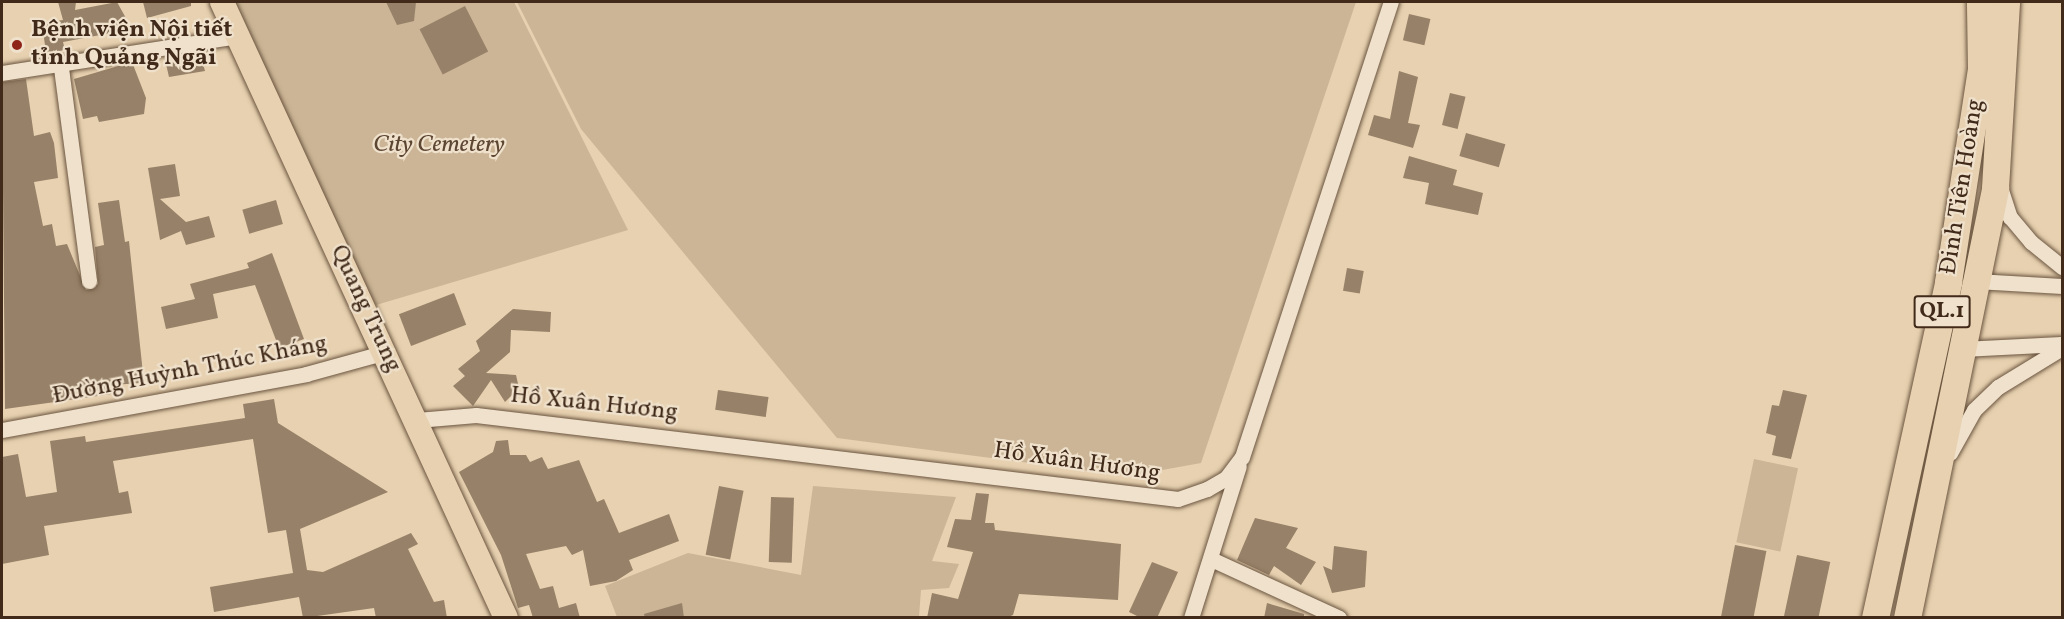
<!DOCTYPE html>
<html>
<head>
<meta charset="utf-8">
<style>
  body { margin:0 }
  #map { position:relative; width:2064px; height:619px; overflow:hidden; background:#e7d1b0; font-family:Vollkorn,serif }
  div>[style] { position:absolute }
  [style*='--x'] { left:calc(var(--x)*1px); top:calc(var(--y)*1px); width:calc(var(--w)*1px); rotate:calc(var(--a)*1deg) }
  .green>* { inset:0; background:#cbb596; transform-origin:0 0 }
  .building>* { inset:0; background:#978168; transform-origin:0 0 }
  .roads { filter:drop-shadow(0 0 2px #6a543f) drop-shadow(0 0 2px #6a543f) }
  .street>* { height:15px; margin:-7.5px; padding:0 7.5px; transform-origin:7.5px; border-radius:7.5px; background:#efe1cc }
  .primary>* { height:24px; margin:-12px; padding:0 12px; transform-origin:12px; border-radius:12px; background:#e7d1b0 }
  .highway>* { height:27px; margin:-13.5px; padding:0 13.5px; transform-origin:13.5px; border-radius:13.5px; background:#e7d1b0 }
  .dots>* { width:16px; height:16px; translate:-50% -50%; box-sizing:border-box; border:3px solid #efe1cc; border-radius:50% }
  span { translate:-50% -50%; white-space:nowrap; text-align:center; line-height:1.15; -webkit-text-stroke:4.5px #efe1cc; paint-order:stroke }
  .shield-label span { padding:2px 4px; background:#efe1cc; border:2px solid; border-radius:4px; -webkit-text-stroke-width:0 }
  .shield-label { font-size:22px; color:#412a19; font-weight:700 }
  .poi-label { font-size:24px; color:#412a19; font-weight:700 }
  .left { translate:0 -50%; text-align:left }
  .park-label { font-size:24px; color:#5d4632; font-style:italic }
  .street-label { font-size:24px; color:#412a19 }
  .frame { position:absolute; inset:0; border:3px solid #412a19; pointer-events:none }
</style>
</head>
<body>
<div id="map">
  <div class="green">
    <i style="clip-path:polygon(229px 2px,514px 2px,628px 230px,366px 308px)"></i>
    <i style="clip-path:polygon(517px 2px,1356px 2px,1201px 463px,1129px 476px,837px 438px,581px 129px)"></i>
    <i style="left:1754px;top:459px;width:45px;height:85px;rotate:12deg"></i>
    <i style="clip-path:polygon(813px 486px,956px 497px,932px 561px,959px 564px,949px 588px,921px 590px,919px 617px,617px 617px,605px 586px,688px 553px,801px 575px)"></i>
  </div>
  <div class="building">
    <i style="clip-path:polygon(58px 2px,76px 2px,75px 10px,117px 2px,132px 29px,63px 42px,65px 50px,46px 53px,42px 23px,63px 20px)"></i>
    <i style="clip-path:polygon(143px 2px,191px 2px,191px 6px,147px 18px)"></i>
    <i style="clip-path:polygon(386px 2px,416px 2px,414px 21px,397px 25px)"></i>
    <i style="left:465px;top:6px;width:51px;height:51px;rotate:63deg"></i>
    <i style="left:1409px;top:14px;width:22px;height:27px;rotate:13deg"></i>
    <i style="clip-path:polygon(201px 56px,205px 71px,169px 77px,166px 64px)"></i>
    <i style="clip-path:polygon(132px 62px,146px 98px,144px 114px,99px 122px,97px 116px,83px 119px,74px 79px)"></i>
    <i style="clip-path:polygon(1399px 71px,1418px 77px,1408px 123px,1420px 125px,1413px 148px,1368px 135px,1374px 115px,1390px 119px)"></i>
    <i style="clip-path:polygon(26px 79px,34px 136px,50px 132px,54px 143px,58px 178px,34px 182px,43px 226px,52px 224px,56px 246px,67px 244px,86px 290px,98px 284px,95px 247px,104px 245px,98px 203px,119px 200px,125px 242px,129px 241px,144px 383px,110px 385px,112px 394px,5px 409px,2px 82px)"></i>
    <i style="left:1450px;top:93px;width:16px;height:33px;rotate:14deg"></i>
    <i style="left:1466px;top:133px;width:41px;height:24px;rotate:16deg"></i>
    <i style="clip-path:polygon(1409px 156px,1457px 170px,1453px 185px,1483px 193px,1478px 215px,1425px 204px,1429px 183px,1403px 178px)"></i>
    <i style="clip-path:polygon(175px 164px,180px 196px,160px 199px,186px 222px,209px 216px,215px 237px,186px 245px,181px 231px,160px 240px,148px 168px)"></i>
    <i style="left:276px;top:200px;width:25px;height:35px;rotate:74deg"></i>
    <i style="clip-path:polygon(272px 253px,304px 339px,279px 348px,255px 285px,213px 294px,218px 318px,166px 329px,161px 307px,195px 299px,190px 284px,249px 268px,247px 263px)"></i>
    <i style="left:1347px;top:268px;width:17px;height:23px;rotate:10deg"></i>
    <i style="left:454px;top:293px;width:34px;height:59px;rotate:69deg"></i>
    <i style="clip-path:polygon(513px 309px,551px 312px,550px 332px,511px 330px,510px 352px,486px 373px,516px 375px,519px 388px,505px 402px,491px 380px,473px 406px,453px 386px,465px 376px,458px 369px,480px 351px,476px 341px)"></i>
    <i style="left:718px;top:390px;width:51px;height:20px;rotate:8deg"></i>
    <i style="clip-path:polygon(1783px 390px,1807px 395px,1791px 459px,1772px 455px,1776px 436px,1766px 433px,1772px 405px,1779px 406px)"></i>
    <i style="clip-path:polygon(274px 399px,278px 423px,388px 492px,300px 529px,307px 570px,323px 572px,411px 533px,418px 544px,408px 549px,434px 602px,444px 600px,447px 618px,376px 618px,374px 608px,303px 618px,299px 597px,214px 612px,210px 587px,293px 573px,286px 530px,268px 533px,253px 439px,113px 461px,119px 493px,128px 491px,132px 513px,44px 526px,49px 555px,2px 564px,2px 457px,18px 454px,26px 497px,57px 492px,50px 441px,85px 436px,86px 442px,245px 418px,243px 404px)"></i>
    <i style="clip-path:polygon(508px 440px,510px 455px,526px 455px,530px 462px,542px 457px,548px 469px,579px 460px,597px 502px,604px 499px,619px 533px,669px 514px,679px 541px,629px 560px,633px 570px,616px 581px,590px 586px,583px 550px,572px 555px,566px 546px,526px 554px,540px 589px,553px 586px,559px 608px,576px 603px,580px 618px,533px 618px,529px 605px,518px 608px,501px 555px,459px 472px,493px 452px,496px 441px)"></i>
    <i style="left:719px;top:486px;width:25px;height:70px;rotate:11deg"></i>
    <i style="clip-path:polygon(976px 493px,989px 494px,985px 523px,994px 523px,995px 530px,1121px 544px,1118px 600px,1019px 594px,1013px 615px,1006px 618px,927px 618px,932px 593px,958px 599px,973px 552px,947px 547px,955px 519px,971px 520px)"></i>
    <i style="left:771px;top:497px;width:23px;height:65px;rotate:2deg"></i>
    <i style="clip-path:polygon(1255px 518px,1298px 528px,1286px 548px,1316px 562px,1301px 585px,1274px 566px,1269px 575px,1237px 560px)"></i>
    <i style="left:1735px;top:545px;width:32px;height:75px;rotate:11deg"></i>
    <i style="clip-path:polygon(1334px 546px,1367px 551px,1365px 587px,1332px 593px,1323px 566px,1332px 570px)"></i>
    <i style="left:1797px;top:555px;width:34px;height:65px;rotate:12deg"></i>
    <i style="clip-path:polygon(1152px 562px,1178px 572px,1157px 618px,1141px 618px,1129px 612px)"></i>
    <i style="clip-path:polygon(682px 603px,684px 618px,645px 618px,644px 614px)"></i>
    <i style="clip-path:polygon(1267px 603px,1304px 614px,1304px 618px,1264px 618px)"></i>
  </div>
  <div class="roads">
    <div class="street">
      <i style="--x:61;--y:68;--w:215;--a:82.5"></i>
      <i style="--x:2;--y:73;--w:239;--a:-8.9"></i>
      <i style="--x:2000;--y:187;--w:32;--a:72"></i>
      <i style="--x:2010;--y:217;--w:33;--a:50"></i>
      <i style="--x:2031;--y:242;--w:40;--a:39"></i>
      <i style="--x:1976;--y:281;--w:86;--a:3.3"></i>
      <i style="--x:1962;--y:349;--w:99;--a:-2.9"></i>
      <i style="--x:417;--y:420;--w:59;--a:-4.8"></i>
      <i style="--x:476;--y:415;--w:707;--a:6.82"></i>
      <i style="--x:1178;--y:499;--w:31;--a:-19"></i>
      <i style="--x:1207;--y:489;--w:22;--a:-30"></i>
      <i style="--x:1226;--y:478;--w:26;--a:-53"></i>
      <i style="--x:1242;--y:457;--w:479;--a:-71.9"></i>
      <i style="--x:2;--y:430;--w:309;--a:-10.4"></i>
      <i style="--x:306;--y:374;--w:83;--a:-15.4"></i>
      <i style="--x:1950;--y:453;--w:49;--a:-60.8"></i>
      <i style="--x:1974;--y:410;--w:33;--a:-44"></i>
      <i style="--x:1998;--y:387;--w:75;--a:-31.4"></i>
      <i style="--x:1211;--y:559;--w:141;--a:24.7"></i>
      <i style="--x:1191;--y:618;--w:159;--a:-72.5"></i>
    </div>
    <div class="primary">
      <i style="--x:222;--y:2;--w:678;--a:65.25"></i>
    </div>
    <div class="highway">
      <i style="--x:1875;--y:618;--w:344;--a:-77.7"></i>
      <i style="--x:1948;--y:282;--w:216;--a:-81.2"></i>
      <i style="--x:1981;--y:69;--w:67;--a:-90.9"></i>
      <i style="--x:1907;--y:618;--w:439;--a:-78.4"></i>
      <i style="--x:1995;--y:188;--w:186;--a:-86.6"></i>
    </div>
  </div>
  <div class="dots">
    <i style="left:17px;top:45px;background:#8f2418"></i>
  </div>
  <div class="shield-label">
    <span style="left:1942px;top:312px">QL.1</span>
  </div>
  <div class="poi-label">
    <span class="left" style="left:31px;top:45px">Bệnh viện Nội tiết<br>tỉnh Quảng Ngãi</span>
  </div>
  <div class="park-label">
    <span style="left:439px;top:146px">City Cemetery</span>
  </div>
  <div class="street-label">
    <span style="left:1963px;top:187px;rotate:-81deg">Đinh Tiên Hoàng</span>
    <span style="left:365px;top:309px;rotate:65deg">Quang Trung</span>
    <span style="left:190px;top:371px;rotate:-11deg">Đường Huỳnh Thúc Kháng</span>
    <span style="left:594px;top:405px;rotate:6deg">Hồ Xuân Hương</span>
    <span style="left:1077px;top:463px;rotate:8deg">Hồ Xuân Hương</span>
  </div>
  <div class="frame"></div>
</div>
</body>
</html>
